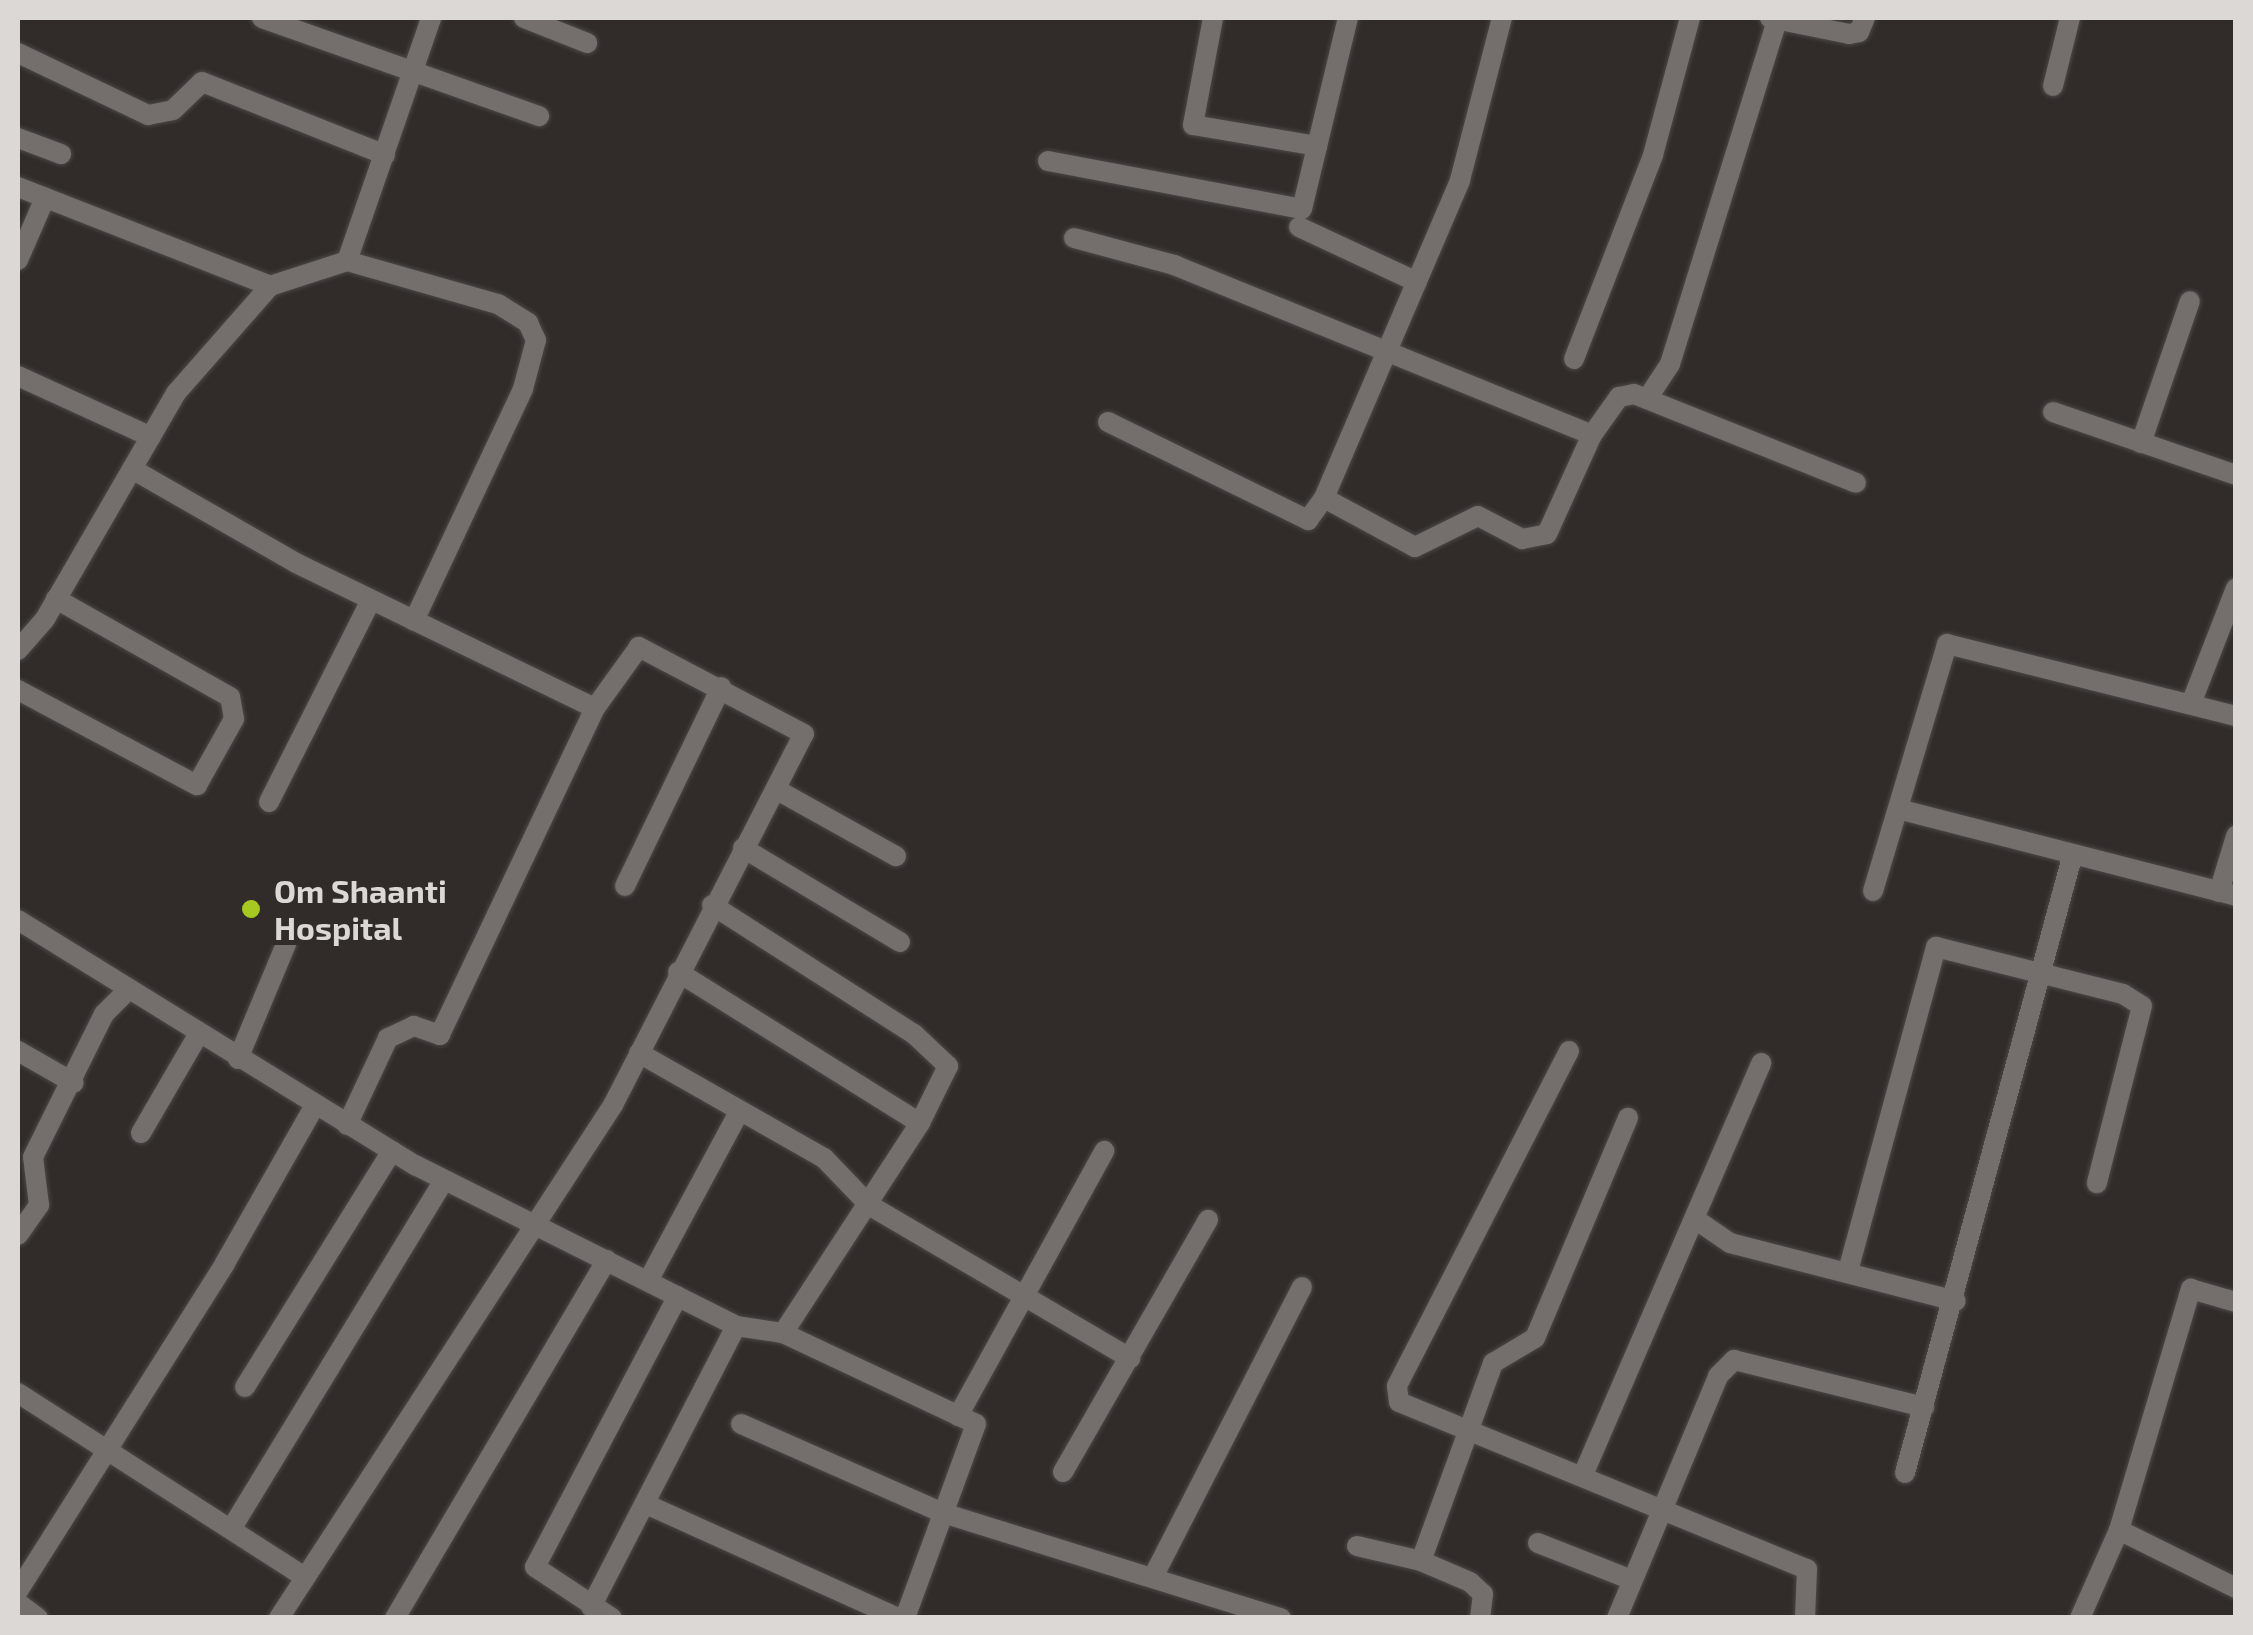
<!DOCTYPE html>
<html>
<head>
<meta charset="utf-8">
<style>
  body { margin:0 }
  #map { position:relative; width:2253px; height:1635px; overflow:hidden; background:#312c2a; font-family:"Exo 2",sans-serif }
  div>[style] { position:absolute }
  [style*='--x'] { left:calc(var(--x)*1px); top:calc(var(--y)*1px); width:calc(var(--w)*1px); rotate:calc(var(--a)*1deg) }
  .roads { filter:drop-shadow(0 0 2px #4b4846) drop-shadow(0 0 2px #4b4846) }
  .street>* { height:20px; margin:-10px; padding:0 10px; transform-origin:10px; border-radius:10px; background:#746f6c }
  .dots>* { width:28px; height:28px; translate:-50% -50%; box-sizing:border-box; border:5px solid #312c2a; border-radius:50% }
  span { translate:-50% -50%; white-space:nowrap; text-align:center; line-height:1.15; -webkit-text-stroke:10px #312c2a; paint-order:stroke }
  .poi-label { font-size:32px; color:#dbd8d6; font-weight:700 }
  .left { translate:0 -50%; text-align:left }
  .frame { position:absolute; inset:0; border:20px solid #dbd8d6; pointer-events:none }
</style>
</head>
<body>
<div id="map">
  <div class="roads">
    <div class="street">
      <i style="--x:262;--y:18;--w:294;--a:19.5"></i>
      <i style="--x:524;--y:18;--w:68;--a:21.6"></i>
      <i style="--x:1213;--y:18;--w:109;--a:100.6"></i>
      <i style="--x:1193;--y:125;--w:126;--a:9.6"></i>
      <i style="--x:1770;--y:18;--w:81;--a:11.4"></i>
      <i style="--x:1849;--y:34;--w:10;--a:-11"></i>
      <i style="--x:1859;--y:32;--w:15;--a:-67"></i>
      <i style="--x:18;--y:53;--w:144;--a:25.5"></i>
      <i style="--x:148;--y:115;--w:25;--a:-11"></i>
      <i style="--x:173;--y:110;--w:40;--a:-44"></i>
      <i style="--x:202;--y:82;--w:197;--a:21.7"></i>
      <i style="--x:2053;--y:86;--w:70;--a:-76"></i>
      <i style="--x:18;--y:138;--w:46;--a:20.4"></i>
      <i style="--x:1048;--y:161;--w:258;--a:10.7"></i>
      <i style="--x:1302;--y:209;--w:196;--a:-76.5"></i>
      <i style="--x:18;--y:187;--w:271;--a:21.4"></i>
      <i style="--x:1299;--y:227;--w:130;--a:25"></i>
      <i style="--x:1074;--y:238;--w:104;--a:15.1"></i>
      <i style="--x:1174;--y:265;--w:451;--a:22.1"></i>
      <i style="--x:18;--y:260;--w:68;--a:-66.5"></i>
      <i style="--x:347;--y:261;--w:157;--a:15.9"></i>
      <i style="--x:498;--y:304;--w:36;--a:32"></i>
      <i style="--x:528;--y:323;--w:19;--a:65"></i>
      <i style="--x:536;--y:340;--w:51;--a:104.9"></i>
      <i style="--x:523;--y:389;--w:256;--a:115.2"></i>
      <i style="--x:1574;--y:359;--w:219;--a:-68.8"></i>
      <i style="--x:1653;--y:155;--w:142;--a:-74.9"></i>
      <i style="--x:18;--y:376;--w:146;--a:24.6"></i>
      <i style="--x:1647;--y:399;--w:42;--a:-56.7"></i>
      <i style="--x:1670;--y:364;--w:359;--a:-72.7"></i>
      <i style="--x:2053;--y:412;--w:194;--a:19"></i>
      <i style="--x:1108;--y:422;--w:223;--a:26.1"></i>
      <i style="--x:1308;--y:520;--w:27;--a:-54"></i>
      <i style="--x:1324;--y:498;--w:346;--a:-66.8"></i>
      <i style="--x:1460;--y:180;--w:167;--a:-75.5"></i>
      <i style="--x:2141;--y:443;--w:150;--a:-71"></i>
      <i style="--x:132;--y:469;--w:189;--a:29.8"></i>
      <i style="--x:296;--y:563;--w:332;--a:25.9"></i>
      <i style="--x:1324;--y:498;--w:103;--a:28.3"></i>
      <i style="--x:1415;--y:547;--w:70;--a:-26.2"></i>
      <i style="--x:1478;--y:516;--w:50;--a:27.6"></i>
      <i style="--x:1522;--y:539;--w:25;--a:-11"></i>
      <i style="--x:1547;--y:534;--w:109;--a:-65.6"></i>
      <i style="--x:1592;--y:435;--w:47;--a:-54.6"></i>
      <i style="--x:1619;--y:397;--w:15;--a:-11"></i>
      <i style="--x:1634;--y:394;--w:239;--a:21.8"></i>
      <i style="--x:18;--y:650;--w:41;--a:-48.9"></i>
      <i style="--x:45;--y:619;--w:261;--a:-59.9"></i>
      <i style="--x:176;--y:393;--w:142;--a:-48.7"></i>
      <i style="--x:270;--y:286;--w:81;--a:-18"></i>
      <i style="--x:347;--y:261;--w:257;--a:-70.9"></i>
      <i style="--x:18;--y:690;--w:203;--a:28"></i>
      <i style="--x:197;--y:785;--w:76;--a:-60.7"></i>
      <i style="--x:234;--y:719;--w:22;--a:-100"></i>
      <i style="--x:230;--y:697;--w:200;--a:-150.6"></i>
      <i style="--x:2192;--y:701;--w:121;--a:-68.7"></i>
      <i style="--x:779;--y:791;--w:134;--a:29.1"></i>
      <i style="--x:269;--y:802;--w:226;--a:-63.2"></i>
      <i style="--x:1898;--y:809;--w:349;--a:14.4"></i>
      <i style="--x:743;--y:848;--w:183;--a:30.9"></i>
      <i style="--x:625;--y:886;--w:221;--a:-64.2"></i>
      <i style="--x:1873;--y:891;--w:258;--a:-73.3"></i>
      <i style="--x:1947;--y:644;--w:298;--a:14"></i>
      <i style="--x:2219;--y:892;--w:59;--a:-73.1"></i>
      <i style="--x:712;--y:905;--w:240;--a:32.6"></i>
      <i style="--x:914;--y:1034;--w:47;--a:43.3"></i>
      <i style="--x:948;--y:1066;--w:64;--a:116.2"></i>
      <i style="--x:920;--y:1123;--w:251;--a:123.1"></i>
      <i style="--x:18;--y:920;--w:467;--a:31.7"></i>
      <i style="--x:415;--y:1165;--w:359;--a:26.6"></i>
      <i style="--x:736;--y:1326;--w:48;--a:8.5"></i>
      <i style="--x:783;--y:1333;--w:213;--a:25.2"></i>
      <i style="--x:976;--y:1424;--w:207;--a:110.1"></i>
      <i style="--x:678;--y:972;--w:285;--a:32"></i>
      <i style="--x:18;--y:1051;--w:64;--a:29.7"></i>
      <i style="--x:1569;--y:1051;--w:377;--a:117.2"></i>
      <i style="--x:1397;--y:1386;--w:16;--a:83"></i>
      <i style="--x:1399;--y:1402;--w:441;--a:22.3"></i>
      <i style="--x:1807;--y:1569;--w:49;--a:92.3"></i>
      <i style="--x:639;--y:1053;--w:213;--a:29.6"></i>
      <i style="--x:824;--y:1158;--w:65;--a:46.2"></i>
      <i style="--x:869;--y:1205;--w:303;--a:30.4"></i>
      <i style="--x:238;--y:1059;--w:125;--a:-67.3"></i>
      <i style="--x:141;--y:1133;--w:113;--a:-59.8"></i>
      <i style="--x:1695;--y:1219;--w:42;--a:34.4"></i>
      <i style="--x:1730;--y:1243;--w:233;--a:14.4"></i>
      <i style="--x:18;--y:1235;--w:37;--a:-55"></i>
      <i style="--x:39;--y:1205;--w:48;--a:-97.1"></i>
      <i style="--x:33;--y:1157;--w:160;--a:-63.6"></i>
      <i style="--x:104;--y:1014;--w:34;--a:-45"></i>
      <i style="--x:1848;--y:1271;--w:336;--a:-74.8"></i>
      <i style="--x:1936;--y:947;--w:193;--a:14.1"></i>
      <i style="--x:2123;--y:994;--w:22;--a:32"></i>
      <i style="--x:2142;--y:1006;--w:183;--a:104.3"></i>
      <i style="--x:648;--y:1281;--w:190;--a:-61.7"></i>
      <i style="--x:245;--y:1387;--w:278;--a:-58.1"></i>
      <i style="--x:18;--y:1393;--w:336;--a:32.7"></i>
      <i style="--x:958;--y:1416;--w:303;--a:-61.1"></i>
      <i style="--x:741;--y:1424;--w:221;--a:23.8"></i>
      <i style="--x:943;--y:1513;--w:354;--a:17.3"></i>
      <i style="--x:1063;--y:1472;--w:291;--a:-60.1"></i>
      <i style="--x:1905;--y:1473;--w:638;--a:-74.83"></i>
      <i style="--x:1583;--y:1475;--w:449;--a:-66.6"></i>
      <i style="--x:648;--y:1505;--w:274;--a:24.3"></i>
      <i style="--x:233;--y:1526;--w:405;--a:-58.6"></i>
      <i style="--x:2119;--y:1530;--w:131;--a:26.4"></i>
      <i style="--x:1538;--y:1543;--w:101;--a:21.5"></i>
      <i style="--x:1357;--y:1546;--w:66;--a:13.2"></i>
      <i style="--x:1421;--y:1561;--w:53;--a:23.2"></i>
      <i style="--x:1470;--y:1582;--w:18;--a:43"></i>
      <i style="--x:1483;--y:1594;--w:24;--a:97"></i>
      <i style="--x:1421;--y:1561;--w:211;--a:-70"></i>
      <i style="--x:1493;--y:1363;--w:49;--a:-30.8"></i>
      <i style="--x:1535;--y:1338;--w:239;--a:-67.1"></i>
      <i style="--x:1153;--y:1577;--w:326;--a:-62.8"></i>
      <i style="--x:18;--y:1591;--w:388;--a:-57.7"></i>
      <i style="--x:225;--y:1263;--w:182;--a:-60.3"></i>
      <i style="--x:18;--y:1603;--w:25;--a:37"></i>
      <i style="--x:591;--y:1607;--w:316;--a:-62.7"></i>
      <i style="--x:279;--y:1618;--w:612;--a:-56.93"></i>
      <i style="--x:613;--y:1105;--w:417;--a:-62.8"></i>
      <i style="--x:804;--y:734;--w:187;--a:-152.2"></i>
      <i style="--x:639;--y:647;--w:75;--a:125.8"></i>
      <i style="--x:595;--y:708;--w:362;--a:115.4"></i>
      <i style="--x:440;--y:1035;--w:28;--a:-161"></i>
      <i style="--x:414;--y:1026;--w:29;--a:155"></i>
      <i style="--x:388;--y:1038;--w:96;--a:115.2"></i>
      <i style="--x:395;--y:1618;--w:416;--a:-59.4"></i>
      <i style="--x:612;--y:1618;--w:92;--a:-146.5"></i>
      <i style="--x:535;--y:1567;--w:306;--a:-62.2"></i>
      <i style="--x:1617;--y:1618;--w:262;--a:-67.3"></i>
      <i style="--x:1718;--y:1376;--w:23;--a:-45"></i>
      <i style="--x:1734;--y:1360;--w:196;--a:13.9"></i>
      <i style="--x:2080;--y:1618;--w:96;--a:-66.1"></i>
      <i style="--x:2119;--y:1530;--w:252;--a:-73.4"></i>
      <i style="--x:2191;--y:1289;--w:47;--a:16.1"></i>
    </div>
  </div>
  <div class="dots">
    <i style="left:251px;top:909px;background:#a6c821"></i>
  </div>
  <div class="poi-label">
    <span class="left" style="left:274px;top:909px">Om Shaanti<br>Hospital</span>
  </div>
  <div class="frame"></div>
</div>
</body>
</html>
